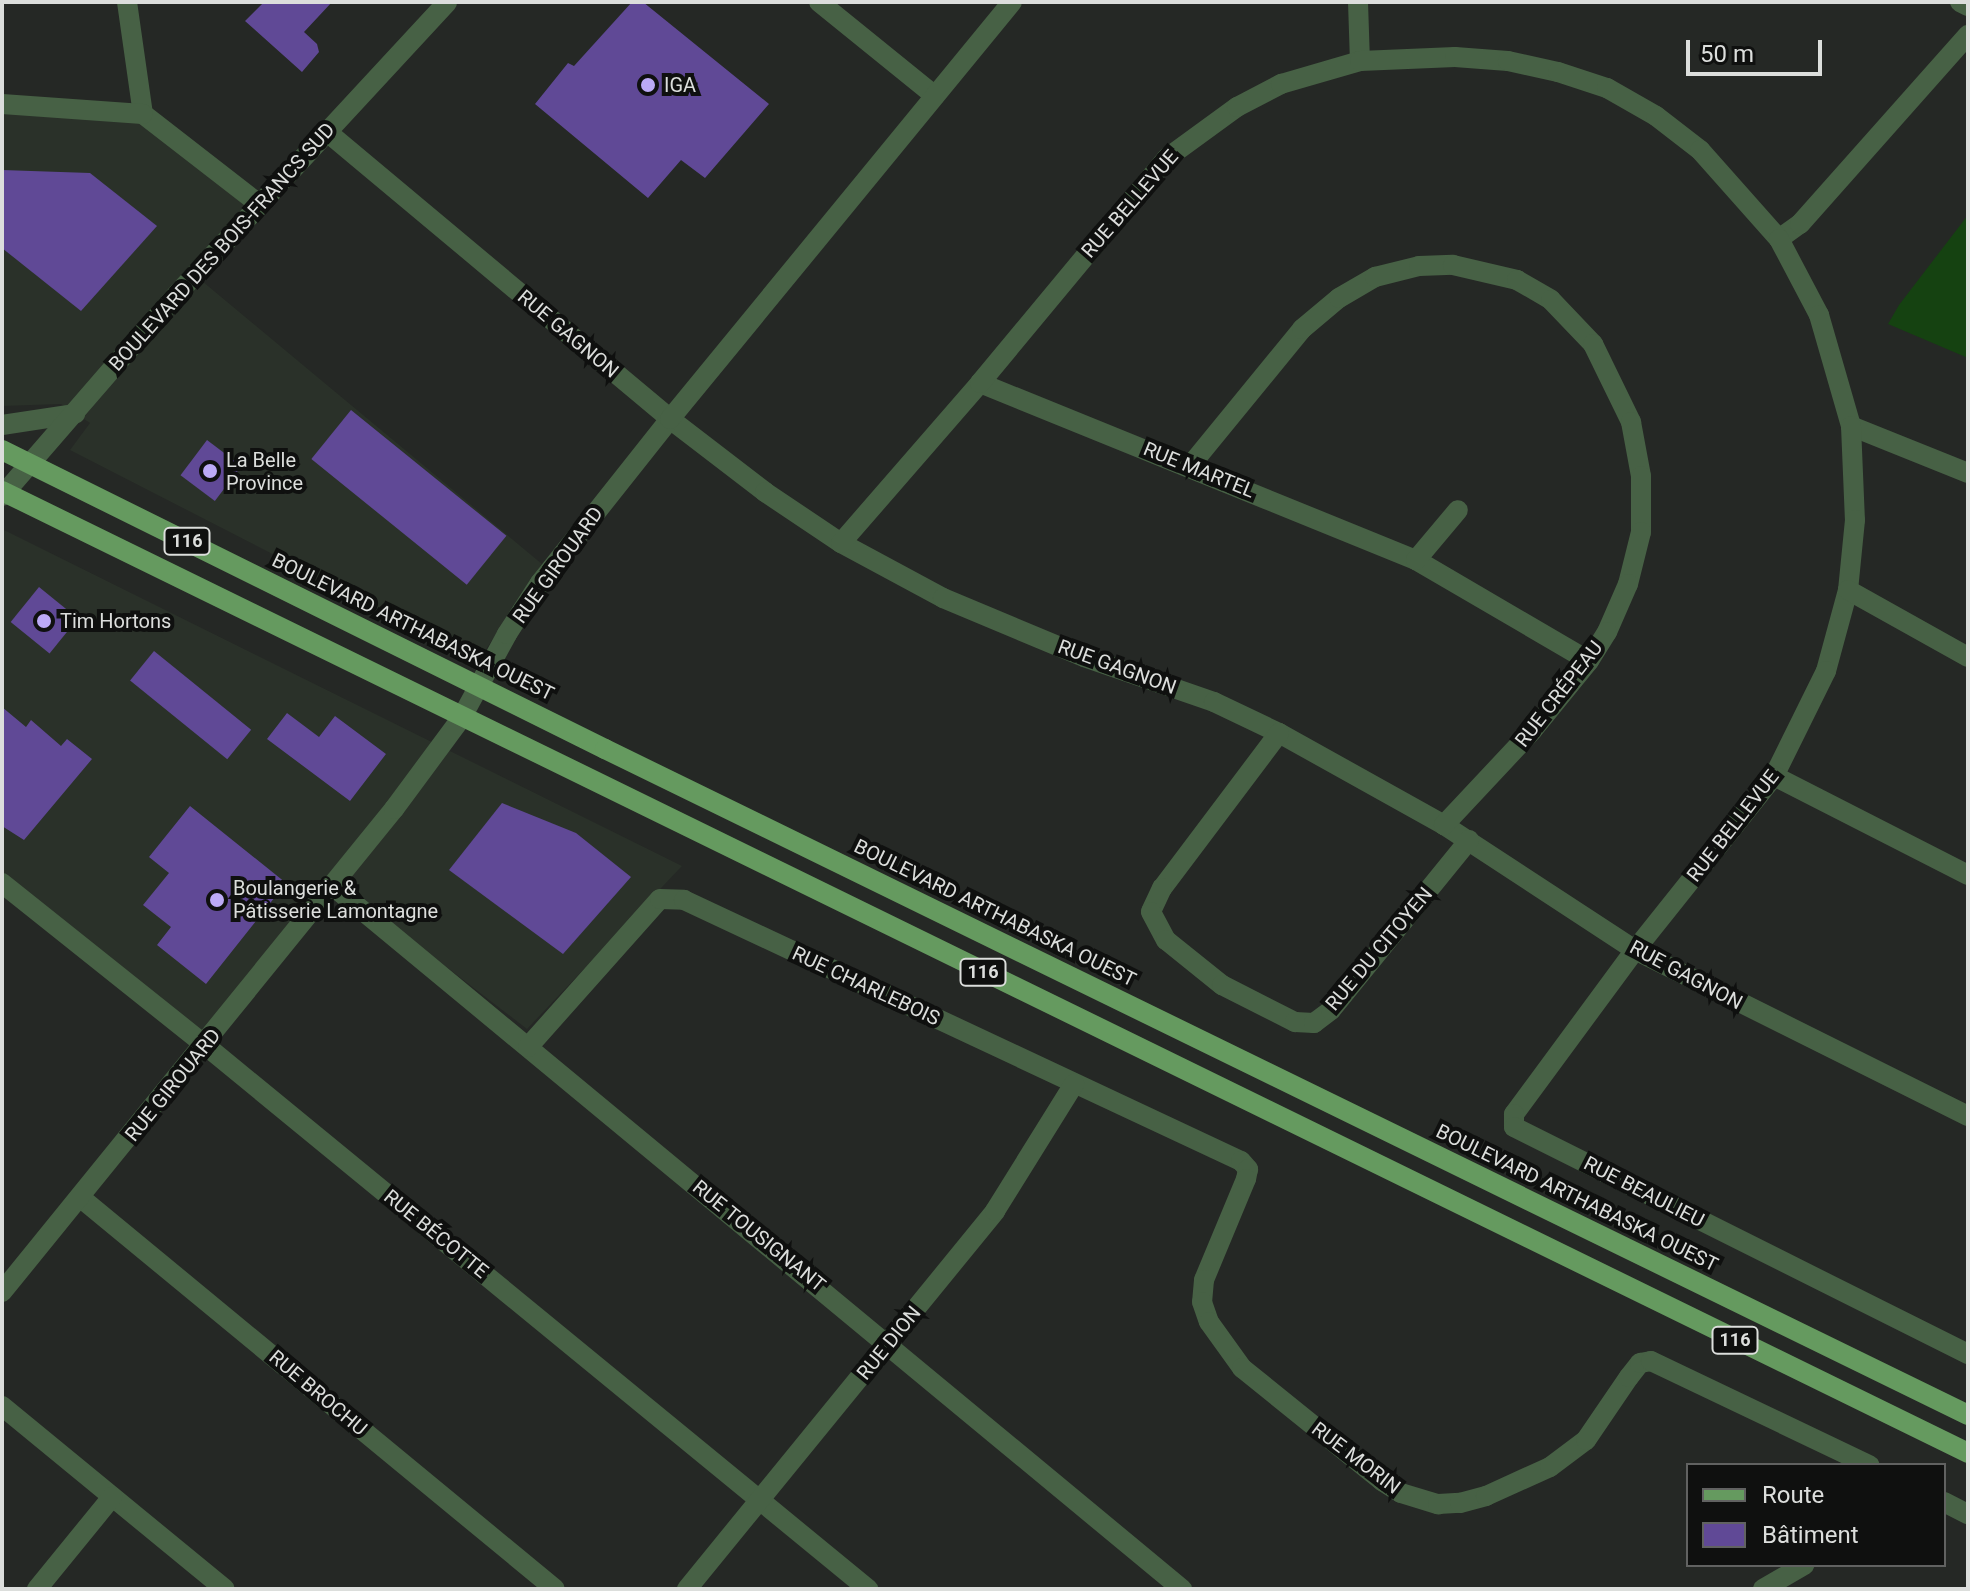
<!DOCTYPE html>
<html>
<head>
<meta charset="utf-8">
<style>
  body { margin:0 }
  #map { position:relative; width:1970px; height:1591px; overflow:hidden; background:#252825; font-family:Roboto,sans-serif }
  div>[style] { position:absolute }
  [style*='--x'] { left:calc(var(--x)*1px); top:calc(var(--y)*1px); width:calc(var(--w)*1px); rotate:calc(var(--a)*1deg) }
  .built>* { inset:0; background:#2a3129 }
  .green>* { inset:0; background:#154211 }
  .building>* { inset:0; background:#604996; transform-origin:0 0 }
  .minor>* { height:20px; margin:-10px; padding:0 10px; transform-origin:10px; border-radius:10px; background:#476145 }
  .tertiary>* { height:20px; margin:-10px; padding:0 10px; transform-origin:10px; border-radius:10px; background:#476145 }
  .primary>* { height:20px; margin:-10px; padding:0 10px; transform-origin:10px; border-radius:10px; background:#659a5f }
  .dots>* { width:22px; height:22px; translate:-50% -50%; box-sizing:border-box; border:4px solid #0f100f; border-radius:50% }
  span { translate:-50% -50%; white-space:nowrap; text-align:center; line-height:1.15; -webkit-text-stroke:8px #0f100f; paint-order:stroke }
  .shield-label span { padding:2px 6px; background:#0f100f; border:2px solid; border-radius:6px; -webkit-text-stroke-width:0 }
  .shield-label { font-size:18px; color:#dcdedc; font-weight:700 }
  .poi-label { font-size:20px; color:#dcdedc }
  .left { translate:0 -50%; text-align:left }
  .street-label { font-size:20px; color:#dcdedc }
  .frame { position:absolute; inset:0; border:4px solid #dcdedc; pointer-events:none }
  .legend { position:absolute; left:1686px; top:1463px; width:260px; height:104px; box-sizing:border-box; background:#0f100f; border:2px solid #616261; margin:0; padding:10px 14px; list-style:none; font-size:24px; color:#dcdedc }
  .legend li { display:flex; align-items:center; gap:16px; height:40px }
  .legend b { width:40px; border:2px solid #616261 }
  .scale { position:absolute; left:1686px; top:40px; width:136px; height:36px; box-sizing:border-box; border:4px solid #dcdedc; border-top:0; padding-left:10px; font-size:24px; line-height:28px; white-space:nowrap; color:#dcdedc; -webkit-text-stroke:6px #0f100f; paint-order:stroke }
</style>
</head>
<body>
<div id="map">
  <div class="built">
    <i style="clip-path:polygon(2px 110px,140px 121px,247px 207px,190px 271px,542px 564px,479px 660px,70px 450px,90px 423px,61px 404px,2px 406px)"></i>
    <i style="clip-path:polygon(2px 529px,682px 866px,527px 1029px,331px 878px,204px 1034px,2px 872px)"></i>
  </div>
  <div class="green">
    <i style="clip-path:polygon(1968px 215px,1968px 358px,1888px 324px,1899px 305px)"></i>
  </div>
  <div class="building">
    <i style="clip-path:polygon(264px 2px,332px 2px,304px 32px,317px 44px,319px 52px,302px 72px,245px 21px)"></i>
    <i style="clip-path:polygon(632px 2px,643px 2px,769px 104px,705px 178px,681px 160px,648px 198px,535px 104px,568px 63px,574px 66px)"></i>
    <i style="clip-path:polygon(2px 170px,90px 173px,157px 226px,81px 311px,2px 248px)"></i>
    <i style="left:351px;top:410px;width:200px;height:63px;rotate:39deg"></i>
    <i style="left:207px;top:440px;width:43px;height:44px;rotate:37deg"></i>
    <i style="left:39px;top:587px;width:50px;height:45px;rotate:39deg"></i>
    <i style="left:154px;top:651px;width:125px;height:38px;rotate:39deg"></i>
    <i style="clip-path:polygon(2px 707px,26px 727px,31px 720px,61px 746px,67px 739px,92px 759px,24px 840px,2px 826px)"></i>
    <i style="clip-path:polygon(287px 713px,319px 737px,335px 716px,386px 754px,350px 801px,267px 739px)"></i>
    <i style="clip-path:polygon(502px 803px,576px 833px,631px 877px,563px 954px,449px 870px)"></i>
    <i style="clip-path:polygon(190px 806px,286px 883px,206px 984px,157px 945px,171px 927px,143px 905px,169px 873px,149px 857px)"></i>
  </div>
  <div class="minor">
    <i style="--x:127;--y:2;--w:113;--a:81.9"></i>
    <i style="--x:143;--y:114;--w:147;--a:37.8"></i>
    <i style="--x:819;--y:2;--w:149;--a:39"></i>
    <i style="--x:1358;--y:2;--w:59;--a:88.1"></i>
    <i style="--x:1960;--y:2;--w:9;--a:27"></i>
    <i style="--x:2;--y:104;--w:141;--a:4.1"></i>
    <i style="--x:326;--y:131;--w:449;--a:39.9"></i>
    <i style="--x:670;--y:419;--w:120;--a:37.5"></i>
    <i style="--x:765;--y:492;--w:92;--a:33.9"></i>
    <i style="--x:841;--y:543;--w:116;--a:28.3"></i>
    <i style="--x:943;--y:598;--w:153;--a:22.7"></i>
    <i style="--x:1084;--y:657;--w:138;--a:19.1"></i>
    <i style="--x:1214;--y:702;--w:72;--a:25.5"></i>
    <i style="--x:1279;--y:733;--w:189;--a:29.1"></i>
    <i style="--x:1444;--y:825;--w:228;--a:33.2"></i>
    <i style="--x:1635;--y:950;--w:372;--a:26.5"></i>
    <i style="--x:1779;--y:239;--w:26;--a:-36"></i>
    <i style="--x:1800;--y:224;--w:253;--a:-48.4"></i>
    <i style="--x:980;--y:383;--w:471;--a:22.1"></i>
    <i style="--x:1416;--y:560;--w:200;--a:30.3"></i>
    <i style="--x:1851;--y:426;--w:126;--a:21.9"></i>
    <i style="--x:1190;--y:466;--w:177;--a:-50.7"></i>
    <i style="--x:1302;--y:329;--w:48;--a:-40"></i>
    <i style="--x:1339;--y:298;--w:42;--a:-30.3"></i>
    <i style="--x:1375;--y:277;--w:45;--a:-14"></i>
    <i style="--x:1419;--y:266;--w:34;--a:-2"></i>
    <i style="--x:1453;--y:265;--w:66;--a:13.2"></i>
    <i style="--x:1517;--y:280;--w:39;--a:30"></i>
    <i style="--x:1551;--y:300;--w:61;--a:46.3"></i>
    <i style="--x:1593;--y:344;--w:87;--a:64"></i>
    <i style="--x:1631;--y:422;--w:55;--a:79.5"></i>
    <i style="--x:1641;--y:476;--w:56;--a:90"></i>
    <i style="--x:1641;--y:532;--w:54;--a:104"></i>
    <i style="--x:1628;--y:584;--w:52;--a:113.6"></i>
    <i style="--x:1607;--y:632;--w:34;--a:122"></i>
    <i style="--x:1589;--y:661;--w:90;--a:129.2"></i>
    <i style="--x:1532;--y:731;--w:129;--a:133.1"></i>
    <i style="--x:841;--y:543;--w:212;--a:-49"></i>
    <i style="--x:980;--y:383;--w:293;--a:-50.3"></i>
    <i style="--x:1167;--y:158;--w:87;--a:-36.1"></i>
    <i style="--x:1237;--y:107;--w:50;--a:-27.6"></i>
    <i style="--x:1281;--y:84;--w:82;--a:-16.2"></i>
    <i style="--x:1360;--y:61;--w:95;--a:-2.4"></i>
    <i style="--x:1455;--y:57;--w:53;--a:4.3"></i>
    <i style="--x:1508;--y:61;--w:51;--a:12.4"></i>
    <i style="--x:1558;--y:72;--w:52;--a:18.1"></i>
    <i style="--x:1607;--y:88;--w:56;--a:29.7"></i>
    <i style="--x:1656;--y:116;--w:56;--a:37.7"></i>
    <i style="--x:1700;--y:150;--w:119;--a:48.4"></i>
    <i style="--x:1779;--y:239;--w:86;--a:62.2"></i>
    <i style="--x:1819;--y:315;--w:116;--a:73.9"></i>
    <i style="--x:1851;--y:426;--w:94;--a:87.6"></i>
    <i style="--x:1855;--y:520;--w:70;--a:95.7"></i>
    <i style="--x:1848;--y:590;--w:84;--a:105.2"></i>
    <i style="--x:1826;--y:671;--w:117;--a:116.3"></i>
    <i style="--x:1774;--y:776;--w:223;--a:128.6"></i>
    <i style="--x:1635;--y:950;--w:204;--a:126.4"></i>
    <i style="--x:1514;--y:1114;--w:13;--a:90"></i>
    <i style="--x:1514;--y:1127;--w:508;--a:26.57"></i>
    <i style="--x:1416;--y:560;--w:65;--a:-50"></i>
    <i style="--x:1848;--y:590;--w:137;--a:29.2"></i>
    <i style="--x:1279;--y:733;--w:194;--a:127"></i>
    <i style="--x:1162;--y:888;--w:26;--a:115"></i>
    <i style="--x:1151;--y:912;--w:32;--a:62"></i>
    <i style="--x:1166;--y:940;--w:72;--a:38.8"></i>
    <i style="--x:1222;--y:985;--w:82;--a:26.9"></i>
    <i style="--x:1295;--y:1022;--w:19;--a:3"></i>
    <i style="--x:1314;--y:1023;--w:21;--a:-37"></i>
    <i style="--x:1331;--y:1010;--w:219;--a:-50.9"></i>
    <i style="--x:1774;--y:776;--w:218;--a:27"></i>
    <i style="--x:2;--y:883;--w:260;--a:38.6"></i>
    <i style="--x:205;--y:1045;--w:858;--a:39.37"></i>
    <i style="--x:334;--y:887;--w:1101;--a:39.62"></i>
    <i style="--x:528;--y:1047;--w:198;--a:-48.3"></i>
    <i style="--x:660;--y:899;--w:24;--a:2"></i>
    <i style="--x:684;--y:900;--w:615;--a:25.11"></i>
    <i style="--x:1241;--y:1161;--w:11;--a:49"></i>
    <i style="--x:1248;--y:1169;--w:10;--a:101"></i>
    <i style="--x:1246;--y:1179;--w:109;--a:112.6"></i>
    <i style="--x:1204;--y:1280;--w:22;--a:95"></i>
    <i style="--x:1202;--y:1302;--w:21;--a:71"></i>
    <i style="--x:1209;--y:1322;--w:57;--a:54.3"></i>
    <i style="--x:1242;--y:1368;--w:180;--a:38.9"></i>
    <i style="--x:1382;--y:1481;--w:22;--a:32"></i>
    <i style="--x:1401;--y:1493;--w:39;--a:17"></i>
    <i style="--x:1438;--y:1504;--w:22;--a:-3"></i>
    <i style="--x:1460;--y:1503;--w:27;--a:-15"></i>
    <i style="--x:1486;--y:1496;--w:70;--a:-24.4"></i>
    <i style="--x:1550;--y:1467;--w:45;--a:-36.9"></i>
    <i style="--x:1586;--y:1440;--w:76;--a:-55.7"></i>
    <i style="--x:1629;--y:1377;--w:18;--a:-52"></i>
    <i style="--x:1640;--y:1363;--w:11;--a:-10"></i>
    <i style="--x:1651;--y:1361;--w:242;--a:25.5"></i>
    <i style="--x:81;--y:1198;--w:614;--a:39.52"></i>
    <i style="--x:2;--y:1292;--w:622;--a:-50.94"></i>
    <i style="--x:394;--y:809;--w:114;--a:-53.5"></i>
    <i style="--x:462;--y:717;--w:94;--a:-61.5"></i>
    <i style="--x:507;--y:634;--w:61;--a:-57.1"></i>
    <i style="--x:540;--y:583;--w:209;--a:-51.6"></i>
    <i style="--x:670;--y:419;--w:539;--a:-50.64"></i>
    <i style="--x:2;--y:1406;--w:288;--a:39.4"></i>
    <i style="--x:1944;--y:1502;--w:27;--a:27"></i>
    <i style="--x:37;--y:1589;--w:119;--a:-50.8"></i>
    <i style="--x:687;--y:1589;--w:488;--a:-50.8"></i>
    <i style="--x:995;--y:1211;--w:150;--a:-58.1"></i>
    <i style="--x:1763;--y:1589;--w:48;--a:-30.3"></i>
  </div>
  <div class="tertiary">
    <i style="--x:2;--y:425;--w:74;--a:-8.6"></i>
    <i style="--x:2;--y:496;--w:269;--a:-49.1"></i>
    <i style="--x:178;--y:293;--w:396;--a:-47.2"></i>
  </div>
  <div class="primary">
    <i style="--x:2;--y:450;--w:673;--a:26.37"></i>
    <i style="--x:605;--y:749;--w:1517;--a:26.04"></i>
    <i style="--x:2;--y:491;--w:2189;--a:26.07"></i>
  </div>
  <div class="dots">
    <i style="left:648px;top:85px;background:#bcaaf6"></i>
    <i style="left:210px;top:471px;background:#bcaaf6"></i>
    <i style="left:44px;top:621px;background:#bcaaf6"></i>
    <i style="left:217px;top:900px;background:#bcaaf6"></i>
  </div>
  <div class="shield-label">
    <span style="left:187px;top:541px">116</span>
    <span style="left:983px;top:972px">116</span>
    <span style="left:1735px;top:1340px">116</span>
  </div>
  <div class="poi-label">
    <span class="left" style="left:664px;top:85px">IGA</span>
    <span class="left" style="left:226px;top:472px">La Belle<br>Province</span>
    <span class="left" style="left:60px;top:621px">Tim Hortons</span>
    <span class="left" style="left:233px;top:900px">Boulangerie &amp;<br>Pâtisserie Lamontagne</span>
  </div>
  <div class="street-label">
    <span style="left:1130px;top:204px;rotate:-49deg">RUE BELLEVUE</span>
    <span style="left:222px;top:247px;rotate:-48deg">BOULEVARD DES BOIS-FRANCS SUD</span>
    <span style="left:568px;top:334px;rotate:40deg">RUE GAGNON</span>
    <span style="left:1199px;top:470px;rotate:22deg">RUE MARTEL</span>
    <span style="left:558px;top:565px;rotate:-54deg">RUE GIROUARD</span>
    <span style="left:413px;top:627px;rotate:26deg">BOULEVARD ARTHABASKA OUEST</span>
    <span style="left:1117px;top:667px;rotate:20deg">RUE GAGNON</span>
    <span style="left:1559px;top:694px;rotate:-52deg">RUE CRÉPEAU</span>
    <span style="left:1733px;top:826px;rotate:-52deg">RUE BELLEVUE</span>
    <span style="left:995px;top:913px;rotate:26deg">BOULEVARD ARTHABASKA OUEST</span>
    <span style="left:1379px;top:949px;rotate:-50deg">RUE DU CITOYEN</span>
    <span style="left:1686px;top:975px;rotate:28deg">RUE GAGNON</span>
    <span style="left:866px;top:986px;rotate:25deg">RUE CHARLEBOIS</span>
    <span style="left:173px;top:1085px;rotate:-51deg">RUE GIROUARD</span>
    <span style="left:1644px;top:1192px;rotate:27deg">RUE BEAULIEU</span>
    <span style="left:1577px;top:1198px;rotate:26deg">BOULEVARD ARTHABASKA OUEST</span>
    <span style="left:436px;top:1234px;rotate:39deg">RUE BÉCOTTE</span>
    <span style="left:759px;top:1236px;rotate:39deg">RUE TOUSIGNANT</span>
    <span style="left:889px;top:1343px;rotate:-51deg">RUE DION</span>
    <span style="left:318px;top:1393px;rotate:40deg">RUE BROCHU</span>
    <span style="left:1356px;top:1458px;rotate:37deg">RUE MORIN</span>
  </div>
  <div class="frame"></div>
  <ul class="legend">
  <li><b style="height:10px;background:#659a5f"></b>Route</li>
  <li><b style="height:22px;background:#604996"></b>Bâtiment</li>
  </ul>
  <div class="scale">50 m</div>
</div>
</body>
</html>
